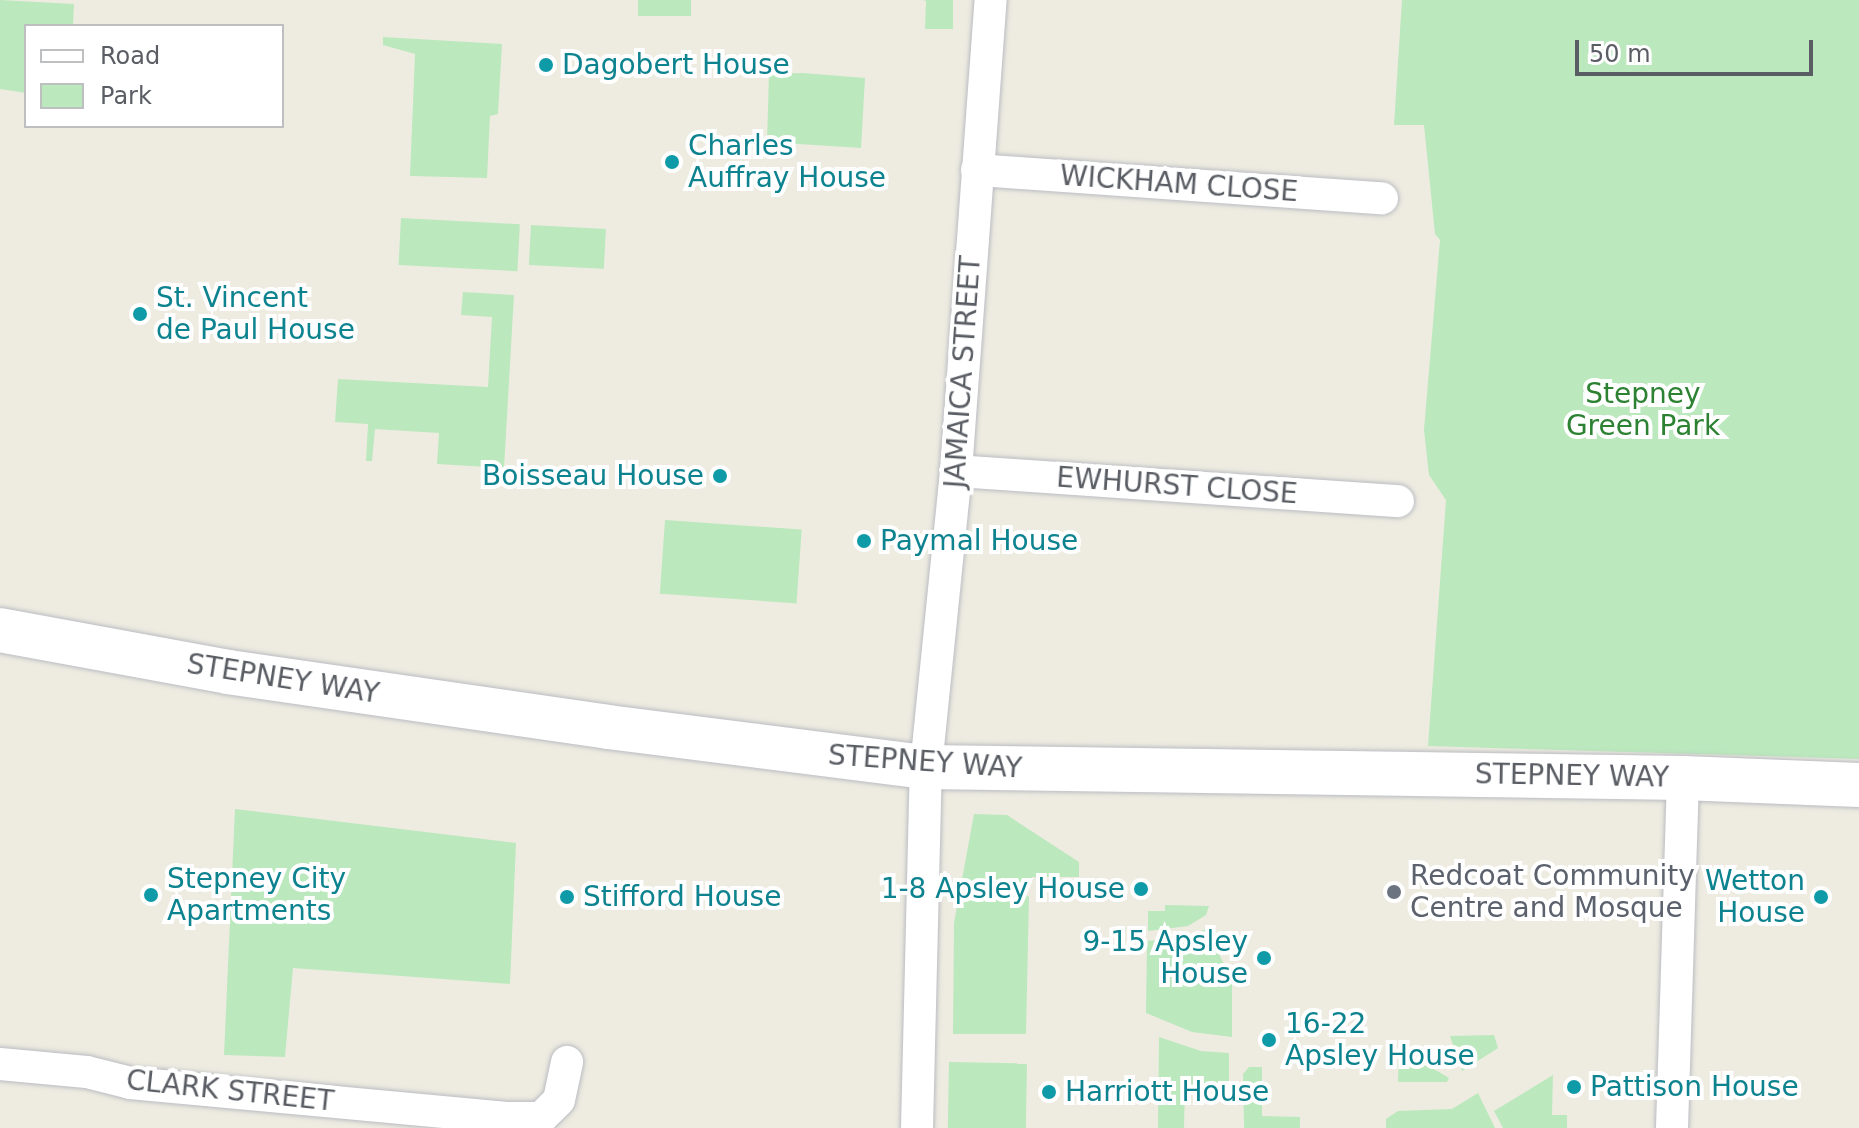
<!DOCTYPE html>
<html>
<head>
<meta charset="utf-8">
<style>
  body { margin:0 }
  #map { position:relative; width:1859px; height:1128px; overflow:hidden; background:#eeece1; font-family:"DejaVu Sans",sans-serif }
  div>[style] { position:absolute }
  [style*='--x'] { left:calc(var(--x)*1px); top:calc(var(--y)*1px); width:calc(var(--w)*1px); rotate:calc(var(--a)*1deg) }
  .green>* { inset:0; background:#bbe8bd; transform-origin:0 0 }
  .roads { filter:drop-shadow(0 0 2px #babcc2) drop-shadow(0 0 2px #babcc2) }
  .street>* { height:32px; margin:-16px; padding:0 16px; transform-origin:16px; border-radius:16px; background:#fff }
  .secondary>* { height:44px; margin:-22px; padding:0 22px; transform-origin:22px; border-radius:22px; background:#fff }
  .dots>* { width:22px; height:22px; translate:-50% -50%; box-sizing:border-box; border:4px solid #fff; border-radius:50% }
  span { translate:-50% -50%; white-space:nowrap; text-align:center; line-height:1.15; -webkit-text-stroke:8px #fff; paint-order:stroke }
  .culture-label { font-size:28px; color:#0d838f }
  .left { translate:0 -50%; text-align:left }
  .right { translate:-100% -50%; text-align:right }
  .street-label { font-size:28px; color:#5a5e64 }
  .park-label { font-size:28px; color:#2c8232 }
  .worship-label { font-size:28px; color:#5b616d }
  .legend { position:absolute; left:24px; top:24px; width:260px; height:104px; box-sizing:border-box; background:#fff; border:2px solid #bdbfc1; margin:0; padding:10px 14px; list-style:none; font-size:24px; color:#5a5e64 }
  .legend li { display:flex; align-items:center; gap:16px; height:40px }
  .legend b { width:40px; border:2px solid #bdbfc1 }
  .scale { position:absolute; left:1575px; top:40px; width:238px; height:36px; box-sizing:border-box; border:4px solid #5a5e64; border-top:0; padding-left:10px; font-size:24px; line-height:28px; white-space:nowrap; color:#5a5e64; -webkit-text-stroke:6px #fff; paint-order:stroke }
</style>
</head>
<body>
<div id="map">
  <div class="green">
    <i style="clip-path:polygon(0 0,74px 4px,73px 26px,26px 26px,26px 93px,0 89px)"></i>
    <i style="left:638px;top:0;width:53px;height:16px"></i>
    <i style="clip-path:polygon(923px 0,953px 0,953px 29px,925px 29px,926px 1px)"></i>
    <i style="clip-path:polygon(1402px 0,1859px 0,1859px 759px,1428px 746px,1446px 500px,1429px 475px,1424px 430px,1440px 240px,1435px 234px,1424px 125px,1394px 125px)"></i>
    <i style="clip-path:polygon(383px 37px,502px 44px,498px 114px,490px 116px,487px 178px,410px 176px,415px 54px,383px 45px)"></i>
    <i style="clip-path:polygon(803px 73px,865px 78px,861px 148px,767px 142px,769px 74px)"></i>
    <i style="left:401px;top:218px;width:119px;height:47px;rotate:3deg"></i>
    <i style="left:531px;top:225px;width:75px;height:40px;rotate:3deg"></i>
    <i style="clip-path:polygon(463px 292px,514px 295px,504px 468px,437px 464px,439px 433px,375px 429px,372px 461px,366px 461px,368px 424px,335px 422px,338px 379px,488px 387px,492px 317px,461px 315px)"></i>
    <i style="left:665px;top:520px;width:137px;height:74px;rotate:4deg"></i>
    <i style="clip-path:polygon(235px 809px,516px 843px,510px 984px,293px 968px,285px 1057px,224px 1055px)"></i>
    <i style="clip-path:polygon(974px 814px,1007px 815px,1079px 862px,1079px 877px,1033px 877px,1021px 884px,1022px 891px,1029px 897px,1026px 1034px,953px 1034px,954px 923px)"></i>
    <i style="clip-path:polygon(1165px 905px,1209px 906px,1206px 915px,1188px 926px,1148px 931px,1148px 911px,1165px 911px)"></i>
    <i style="clip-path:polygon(1206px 929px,1223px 962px,1232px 969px,1232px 1037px,1192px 1032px,1146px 1013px,1147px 941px,1185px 937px)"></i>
    <i style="clip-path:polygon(1494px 1035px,1498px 1048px,1462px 1071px,1450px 1036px)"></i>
    <i style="clip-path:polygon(1159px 1037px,1201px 1051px,1229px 1053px,1229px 1096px,1185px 1089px,1184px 1128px,1158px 1128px)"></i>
    <i style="clip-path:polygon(1399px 1054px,1422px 1062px,1449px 1078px,1447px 1082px,1398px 1082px)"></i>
    <i style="left:949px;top:1062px;width:78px;height:66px;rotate:1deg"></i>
    <i style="clip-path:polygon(1249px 1067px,1262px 1067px,1262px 1116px,1300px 1117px,1300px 1128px,1244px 1128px,1243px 1074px)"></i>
    <i style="clip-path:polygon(1553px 1075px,1552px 1115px,1567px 1115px,1567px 1128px,1503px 1128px,1494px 1111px)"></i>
    <i style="clip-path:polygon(1478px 1093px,1495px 1128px,1386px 1128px,1386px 1119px,1398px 1111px,1452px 1109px)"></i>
  </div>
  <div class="roads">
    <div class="street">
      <i style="--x:977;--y:170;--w:406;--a:4"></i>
      <i style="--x:956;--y:471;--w:443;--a:3.9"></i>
      <i style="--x:0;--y:1064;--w:87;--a:5.3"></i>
      <i style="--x:87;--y:1072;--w:44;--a:14.3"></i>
      <i style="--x:130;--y:1083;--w:381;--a:5.3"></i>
      <i style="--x:509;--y:1118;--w:32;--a:0"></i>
      <i style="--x:541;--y:1118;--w:25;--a:-45"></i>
      <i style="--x:559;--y:1100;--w:39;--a:-78"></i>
      <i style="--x:917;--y:1128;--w:361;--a:-88.6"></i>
      <i style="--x:926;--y:767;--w:298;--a:-84.2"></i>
      <i style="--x:956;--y:471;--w:472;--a:-85.8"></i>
      <i style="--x:1672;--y:1128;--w:350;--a:-88.2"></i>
    </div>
    <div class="secondary">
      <i style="--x:0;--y:630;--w:232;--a:10.4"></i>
      <i style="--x:228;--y:672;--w:384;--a:8.2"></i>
      <i style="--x:608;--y:727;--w:321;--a:7.2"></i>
      <i style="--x:926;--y:767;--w:757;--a:0.83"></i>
      <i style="--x:1683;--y:778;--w:176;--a:2.3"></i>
    </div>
  </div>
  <div class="dots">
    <i style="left:546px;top:65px;background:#0f9aa8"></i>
    <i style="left:672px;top:162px;background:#0f9aa8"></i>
    <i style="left:140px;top:314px;background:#0f9aa8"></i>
    <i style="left:720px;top:476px;background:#0f9aa8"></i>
    <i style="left:864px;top:541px;background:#0f9aa8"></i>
    <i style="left:1141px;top:889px;background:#0f9aa8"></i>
    <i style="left:1394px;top:892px;background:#6b7280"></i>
    <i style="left:151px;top:895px;background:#0f9aa8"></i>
    <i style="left:567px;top:897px;background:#0f9aa8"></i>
    <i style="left:1821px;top:897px;background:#0f9aa8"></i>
    <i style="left:1264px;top:958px;background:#0f9aa8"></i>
    <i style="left:1269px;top:1040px;background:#0f9aa8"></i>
    <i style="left:1574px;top:1087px;background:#0f9aa8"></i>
    <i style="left:1049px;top:1092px;background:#0f9aa8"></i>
  </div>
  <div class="culture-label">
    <span class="left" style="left:562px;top:65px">Dagobert House</span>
    <span class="left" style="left:688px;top:162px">Charles<br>Auffray House</span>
    <span class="left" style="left:156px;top:314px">St. Vincent<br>de Paul House</span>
    <span class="right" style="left:704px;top:476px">Boisseau House</span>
    <span class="left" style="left:880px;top:541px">Paymal House</span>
    <span class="left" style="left:167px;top:895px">Stepney City<br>Apartments</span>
    <span class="right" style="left:1805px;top:897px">Wetton<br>House</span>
    <span class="right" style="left:1125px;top:889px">1-8 Apsley House</span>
    <span class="left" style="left:583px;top:897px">Stifford House</span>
    <span class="right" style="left:1248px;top:958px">9-15 Apsley<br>House</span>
    <span class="left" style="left:1285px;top:1040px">16-22<br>Apsley House</span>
    <span class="left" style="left:1590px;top:1087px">Pattison House</span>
    <span class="left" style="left:1065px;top:1092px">Harriott House</span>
  </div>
  <div class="street-label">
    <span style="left:1179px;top:184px;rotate:4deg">WICKHAM CLOSE</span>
    <span style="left:963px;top:372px;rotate:-86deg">JAMAICA STREET</span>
    <span style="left:1177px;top:486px;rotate:4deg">EWHURST CLOSE</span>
    <span style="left:283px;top:679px;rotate:9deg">STEPNEY WAY</span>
    <span style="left:925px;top:762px;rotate:4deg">STEPNEY WAY</span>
    <span style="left:1572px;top:776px;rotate:1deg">STEPNEY WAY</span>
    <span style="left:230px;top:1091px;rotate:6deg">CLARK STREET</span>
  </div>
  <div class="park-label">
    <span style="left:1643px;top:410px">Stepney<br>Green Park</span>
  </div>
  <div class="worship-label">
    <span class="left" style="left:1410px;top:892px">Redcoat Community<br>Centre and Mosque</span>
  </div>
  <ul class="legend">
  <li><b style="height:10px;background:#fff"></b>Road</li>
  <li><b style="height:22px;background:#bbe8bd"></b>Park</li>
  </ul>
  <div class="scale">50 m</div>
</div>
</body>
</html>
